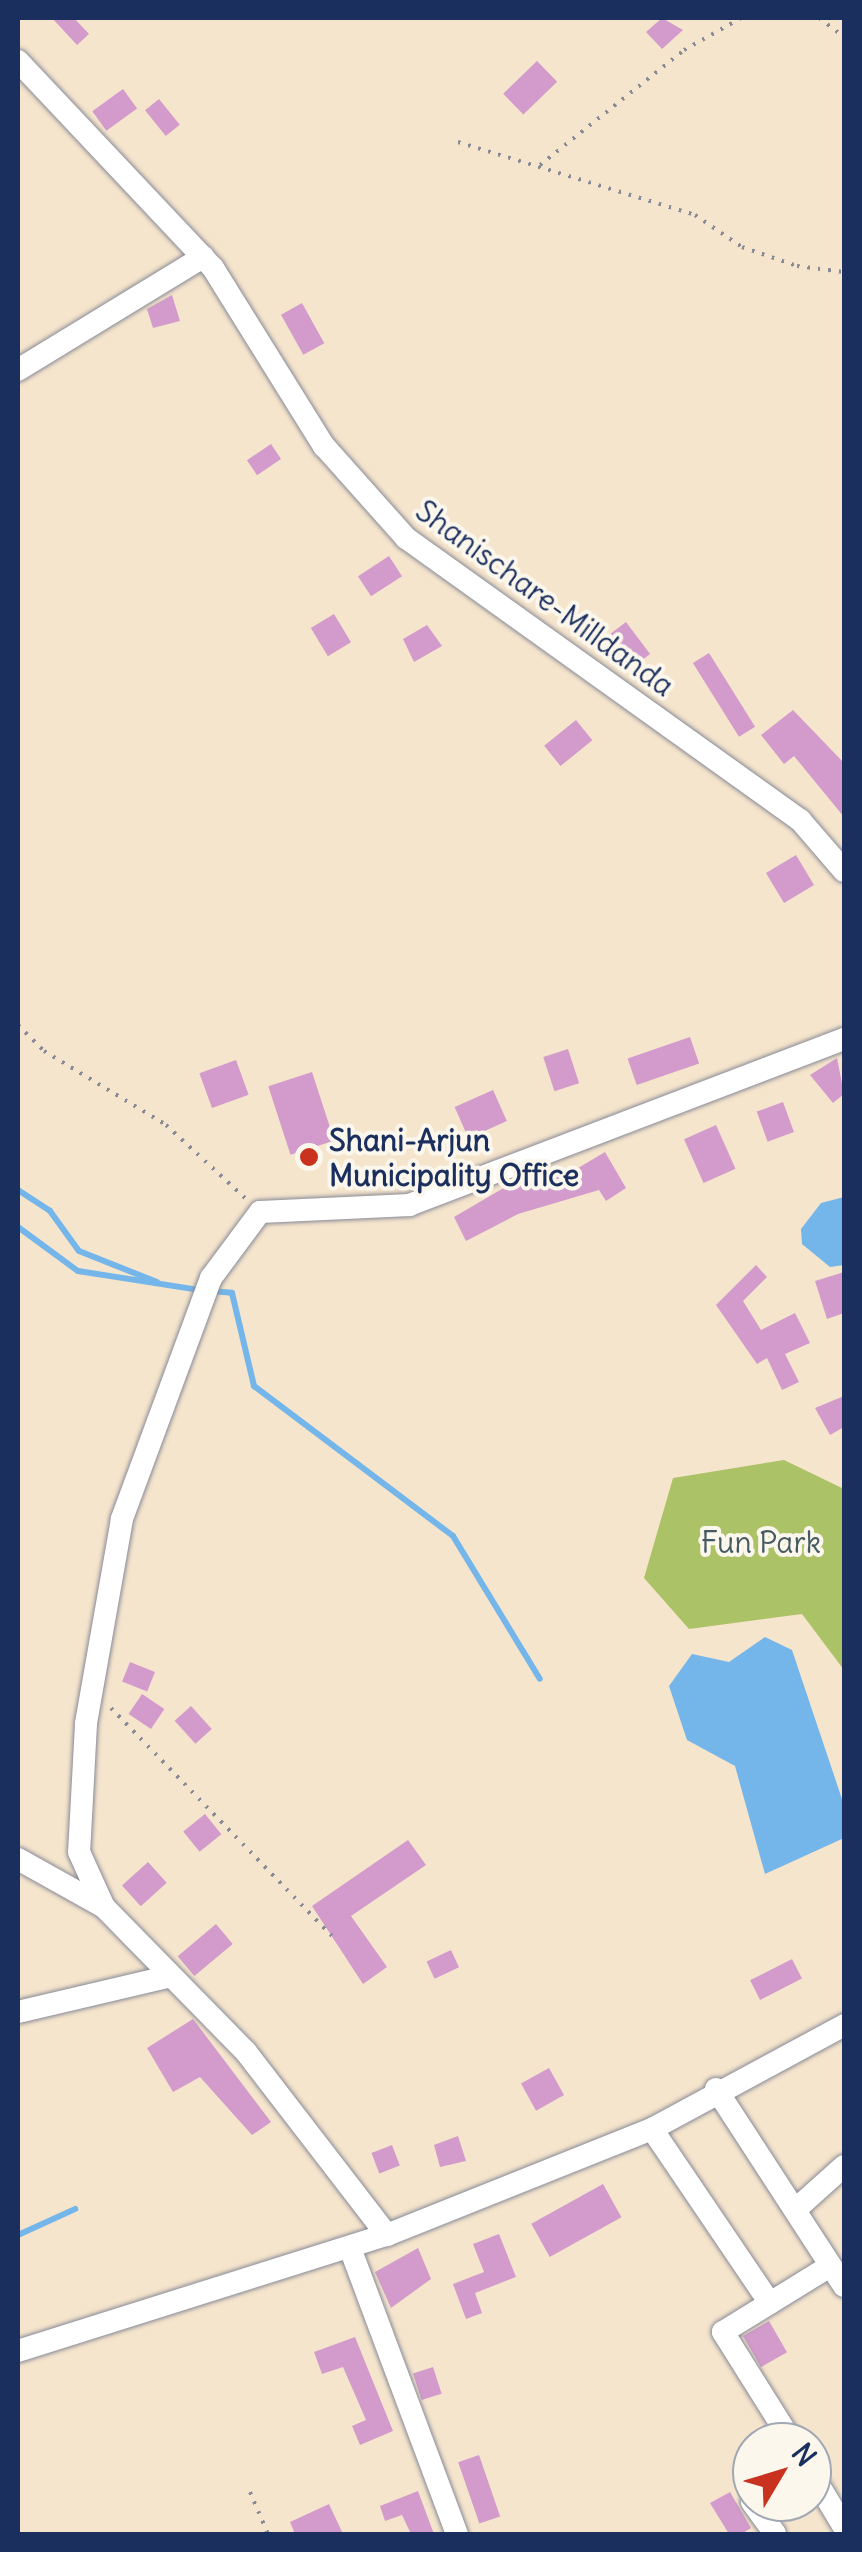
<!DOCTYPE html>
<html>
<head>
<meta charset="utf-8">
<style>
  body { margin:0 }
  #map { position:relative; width:862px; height:2552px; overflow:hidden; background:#f6e5cd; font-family:Delius,sans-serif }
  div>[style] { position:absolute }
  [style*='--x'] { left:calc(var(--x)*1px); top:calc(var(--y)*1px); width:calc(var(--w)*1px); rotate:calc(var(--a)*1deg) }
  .green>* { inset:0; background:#acc267 }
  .water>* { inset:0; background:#75b6ea }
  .stream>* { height:6px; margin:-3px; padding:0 3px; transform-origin:3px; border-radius:3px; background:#75b6ea }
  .building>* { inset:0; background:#d29bcb; transform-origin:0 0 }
  .path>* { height:4px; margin-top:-2px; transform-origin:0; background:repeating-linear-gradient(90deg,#888a96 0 2.5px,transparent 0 10.5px) }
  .roads { filter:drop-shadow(0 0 2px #888a96) drop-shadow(0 0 2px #888a96) }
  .minor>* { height:22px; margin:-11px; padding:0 11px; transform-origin:11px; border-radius:11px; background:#fff }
  .dots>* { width:28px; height:28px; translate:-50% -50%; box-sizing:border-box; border:5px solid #fbf7ec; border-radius:50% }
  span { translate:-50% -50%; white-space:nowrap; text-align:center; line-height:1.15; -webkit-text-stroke:8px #fbf7ec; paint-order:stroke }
  .street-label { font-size:30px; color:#1b2f5e }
  .poi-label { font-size:30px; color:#1b2f5e; font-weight:700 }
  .left { translate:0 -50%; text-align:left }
  .park-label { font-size:30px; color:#465b61 }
  .frame { position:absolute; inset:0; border:20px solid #1b2f5e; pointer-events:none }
  .north { position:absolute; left:732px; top:2422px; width:100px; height:100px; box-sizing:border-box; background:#fbf7ec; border:2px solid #a1a7b3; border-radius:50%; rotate:52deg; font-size:28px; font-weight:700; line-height:40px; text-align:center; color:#1b2f5e }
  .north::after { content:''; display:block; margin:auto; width:35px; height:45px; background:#c8321e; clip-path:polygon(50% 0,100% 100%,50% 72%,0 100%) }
</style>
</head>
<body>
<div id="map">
  <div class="green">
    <i style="clip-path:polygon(784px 1460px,844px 1489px,844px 1670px,802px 1614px,689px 1629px,644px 1578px,673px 1478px)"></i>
  </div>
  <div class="water">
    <i style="clip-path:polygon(844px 1197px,844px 1265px,830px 1267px,802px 1244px,801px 1229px,821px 1203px)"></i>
    <i style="clip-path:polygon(765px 1637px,792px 1650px,844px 1805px,844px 1838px,765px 1874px,735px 1766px,687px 1740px,669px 1686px,692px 1654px,729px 1662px)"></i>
  </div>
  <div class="stream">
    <i style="--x:18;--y:1190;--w:38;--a:33"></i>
    <i style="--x:50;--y:1211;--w:49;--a:54.1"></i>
    <i style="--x:79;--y:1251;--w:84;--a:21.7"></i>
    <i style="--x:18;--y:1227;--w:74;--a:36.3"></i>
    <i style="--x:78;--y:1271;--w:122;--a:8.9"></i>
    <i style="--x:211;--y:1291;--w:21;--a:5"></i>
    <i style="--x:232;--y:1293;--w:96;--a:76.7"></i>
    <i style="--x:254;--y:1386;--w:249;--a:37"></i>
    <i style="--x:453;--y:1536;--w:167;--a:58.7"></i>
    <i style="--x:18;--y:2235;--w:63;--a:-24.5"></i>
  </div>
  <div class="building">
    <i style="clip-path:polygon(52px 18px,74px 18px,89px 34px,77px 45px)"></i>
    <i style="clip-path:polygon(662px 18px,683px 30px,662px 49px,646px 32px)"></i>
    <i style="left:537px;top:61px;width:29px;height:47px;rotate:46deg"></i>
    <i style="left:123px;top:89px;width:24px;height:38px;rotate:54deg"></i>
    <i style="left:159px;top:99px;width:33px;height:18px;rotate:51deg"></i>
    <i style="clip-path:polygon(172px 295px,180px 321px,153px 328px,147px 309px)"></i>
    <i style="left:302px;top:303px;width:46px;height:24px;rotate:61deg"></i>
    <i style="left:271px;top:444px;width:18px;height:29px;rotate:56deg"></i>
    <i style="left:389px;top:556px;width:24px;height:37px;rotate:57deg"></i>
    <i style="left:334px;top:614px;width:33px;height:27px;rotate:59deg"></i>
    <i style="left:626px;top:622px;width:40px;height:19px;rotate:53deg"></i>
    <i style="clip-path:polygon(427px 625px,442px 646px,414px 662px,403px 639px)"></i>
    <i style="left:709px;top:653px;width:87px;height:19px;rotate:58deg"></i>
    <i style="clip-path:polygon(793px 710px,844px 763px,844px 817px,794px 756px,784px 764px,761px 735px)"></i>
    <i style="left:576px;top:720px;width:26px;height:41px;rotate:51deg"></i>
    <i style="left:796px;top:855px;width:35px;height:35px;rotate:59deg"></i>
    <i style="left:690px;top:1037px;width:28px;height:66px;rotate:71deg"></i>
    <i style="left:568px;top:1049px;width:36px;height:26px;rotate:72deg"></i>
    <i style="clip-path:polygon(837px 1058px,844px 1094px,833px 1103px,810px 1075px)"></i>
    <i style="left:236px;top:1060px;width:37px;height:39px;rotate:70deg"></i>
    <i style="left:312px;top:1072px;width:72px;height:46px;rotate:72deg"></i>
    <i style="left:493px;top:1090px;width:34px;height:42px;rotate:66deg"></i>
    <i style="left:783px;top:1102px;width:32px;height:28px;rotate:70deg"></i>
    <i style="left:716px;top:1125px;width:48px;height:35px;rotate:66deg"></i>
    <i style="clip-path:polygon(605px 1152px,626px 1188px,606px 1201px,599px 1190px,518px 1214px,466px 1241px,454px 1217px,507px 1186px,559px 1166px,563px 1177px)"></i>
    <i style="clip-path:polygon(756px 1265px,767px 1277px,743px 1301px,761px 1330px,795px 1313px,810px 1343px,785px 1354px,799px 1382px,782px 1390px,767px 1358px,757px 1364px,716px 1305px)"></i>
    <i style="clip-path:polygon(844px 1272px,844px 1313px,827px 1319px,815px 1281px)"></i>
    <i style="clip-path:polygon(844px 1396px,844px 1427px,830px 1435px,815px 1408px)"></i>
    <i style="left:130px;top:1662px;width:27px;height:21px;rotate:22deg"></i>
    <i style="left:142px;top:1694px;width:27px;height:24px;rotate:34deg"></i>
    <i style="left:191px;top:1706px;width:31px;height:22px;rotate:48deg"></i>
    <i style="left:205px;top:1814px;width:26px;height:28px;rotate:51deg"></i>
    <i style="clip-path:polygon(408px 1840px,426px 1865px,351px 1916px,387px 1967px,363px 1984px,312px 1906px)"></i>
    <i style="left:148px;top:1862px;width:28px;height:35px;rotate:48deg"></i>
    <i style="left:216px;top:1924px;width:26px;height:50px;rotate:50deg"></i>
    <i style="left:451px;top:1950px;width:19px;height:27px;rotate:65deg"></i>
    <i style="left:792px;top:1959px;width:22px;height:47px;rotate:63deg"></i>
    <i style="clip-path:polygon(193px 2019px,271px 2122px,252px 2135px,200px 2077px,173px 2092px,147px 2048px)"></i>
    <i style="left:549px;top:2068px;width:31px;height:32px;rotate:61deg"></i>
    <i style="clip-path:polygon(458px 2136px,466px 2161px,440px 2167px,434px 2145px)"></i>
    <i style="left:392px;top:2145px;width:22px;height:22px;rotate:69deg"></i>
    <i style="left:603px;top:2184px;width:38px;height:82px;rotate:61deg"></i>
    <i style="clip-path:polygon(499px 2234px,516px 2277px,475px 2293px,482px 2313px,466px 2319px,453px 2284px,484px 2272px,473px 2244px)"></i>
    <i style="clip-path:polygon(418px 2248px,431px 2279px,391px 2308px,375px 2272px)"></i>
    <i style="left:769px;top:2321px;width:36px;height:30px;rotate:60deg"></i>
    <i style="clip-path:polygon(355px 2337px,393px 2431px,360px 2445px,352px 2426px,366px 2420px,343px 2367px,322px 2374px,314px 2352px)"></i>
    <i style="left:433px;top:2367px;width:28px;height:21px;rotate:72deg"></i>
    <i style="left:479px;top:2455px;width:65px;height:22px;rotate:71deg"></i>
    <i style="clip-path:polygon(418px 2491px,428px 2518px,434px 2534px,411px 2534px,402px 2515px,385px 2521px,380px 2506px)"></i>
    <i style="clip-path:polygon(730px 2492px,751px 2528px,741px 2534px,729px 2534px,710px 2503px)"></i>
    <i style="clip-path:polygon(329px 2504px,343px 2534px,295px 2534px,290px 2522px)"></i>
  </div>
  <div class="path">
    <i style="--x:819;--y:18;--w:31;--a:37"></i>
    <i style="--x:458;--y:142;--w:248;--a:17.1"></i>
    <i style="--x:695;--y:215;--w:57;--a:34.2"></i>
    <i style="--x:742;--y:247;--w:58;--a:19.1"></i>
    <i style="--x:797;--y:266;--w:47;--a:7.3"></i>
    <i style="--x:540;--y:165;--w:184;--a:-38.6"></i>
    <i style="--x:684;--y:50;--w:65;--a:-29.3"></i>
    <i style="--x:18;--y:1025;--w:37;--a:45"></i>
    <i style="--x:44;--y:1051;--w:143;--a:31.2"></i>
    <i style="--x:166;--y:1125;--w:108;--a:42.7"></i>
    <i style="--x:111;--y:1708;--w:319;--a:45.9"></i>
    <i style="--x:250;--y:2492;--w:46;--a:66.8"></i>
  </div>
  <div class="roads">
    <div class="minor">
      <i style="--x:18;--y:61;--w:284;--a:46.7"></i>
      <i style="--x:213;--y:268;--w:210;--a:58.1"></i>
      <i style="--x:324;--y:446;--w:123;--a:48.3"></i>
      <i style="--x:406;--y:538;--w:485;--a:35.6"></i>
      <i style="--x:800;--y:820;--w:67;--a:49.2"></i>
      <i style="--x:18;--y:370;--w:217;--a:-31.4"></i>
      <i style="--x:844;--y:1039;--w:465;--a:159.1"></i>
      <i style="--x:410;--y:1205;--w:150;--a:177.3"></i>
      <i style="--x:260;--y:1212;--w:82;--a:126.6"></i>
      <i style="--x:211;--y:1278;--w:257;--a:110.3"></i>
      <i style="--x:122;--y:1519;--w:208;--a:100"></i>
      <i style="--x:86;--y:1724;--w:128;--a:93.1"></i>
      <i style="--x:79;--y:1852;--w:60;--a:65.6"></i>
      <i style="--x:104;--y:1907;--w:203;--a:45.6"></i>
      <i style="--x:246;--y:2052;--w:231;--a:52.4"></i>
      <i style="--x:387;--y:2235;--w:285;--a:-21.8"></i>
      <i style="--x:652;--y:2129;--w:218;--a:-28.4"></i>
      <i style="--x:18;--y:1859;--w:98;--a:29.2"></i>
      <i style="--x:18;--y:2012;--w:153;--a:-13.2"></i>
      <i style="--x:716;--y:2089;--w:235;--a:57"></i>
      <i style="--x:652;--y:2129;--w:210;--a:55.9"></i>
      <i style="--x:795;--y:2210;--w:66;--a:-41.9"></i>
      <i style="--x:350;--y:2248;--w:305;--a:69.5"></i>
      <i style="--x:18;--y:2351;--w:387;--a:-17.5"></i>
      <i style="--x:792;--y:2442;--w:130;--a:-122.1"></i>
      <i style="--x:723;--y:2332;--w:126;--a:-31.7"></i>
      <i style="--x:812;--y:2474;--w:62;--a:58.9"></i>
      <i style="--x:752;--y:2502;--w:39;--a:54"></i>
    </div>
  </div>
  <div class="dots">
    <i style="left:309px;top:1157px;background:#c8321e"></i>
  </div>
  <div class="street-label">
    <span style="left:545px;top:598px;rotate:36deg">Shanischare-Milldanda</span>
  </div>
  <div class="poi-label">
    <span class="left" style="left:329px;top:1157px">Shani-Arjun<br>Municipality Office</span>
  </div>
  <div class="park-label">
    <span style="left:761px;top:1542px">Fun Park</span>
  </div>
  <div class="frame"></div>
  <div class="north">N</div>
</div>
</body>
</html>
